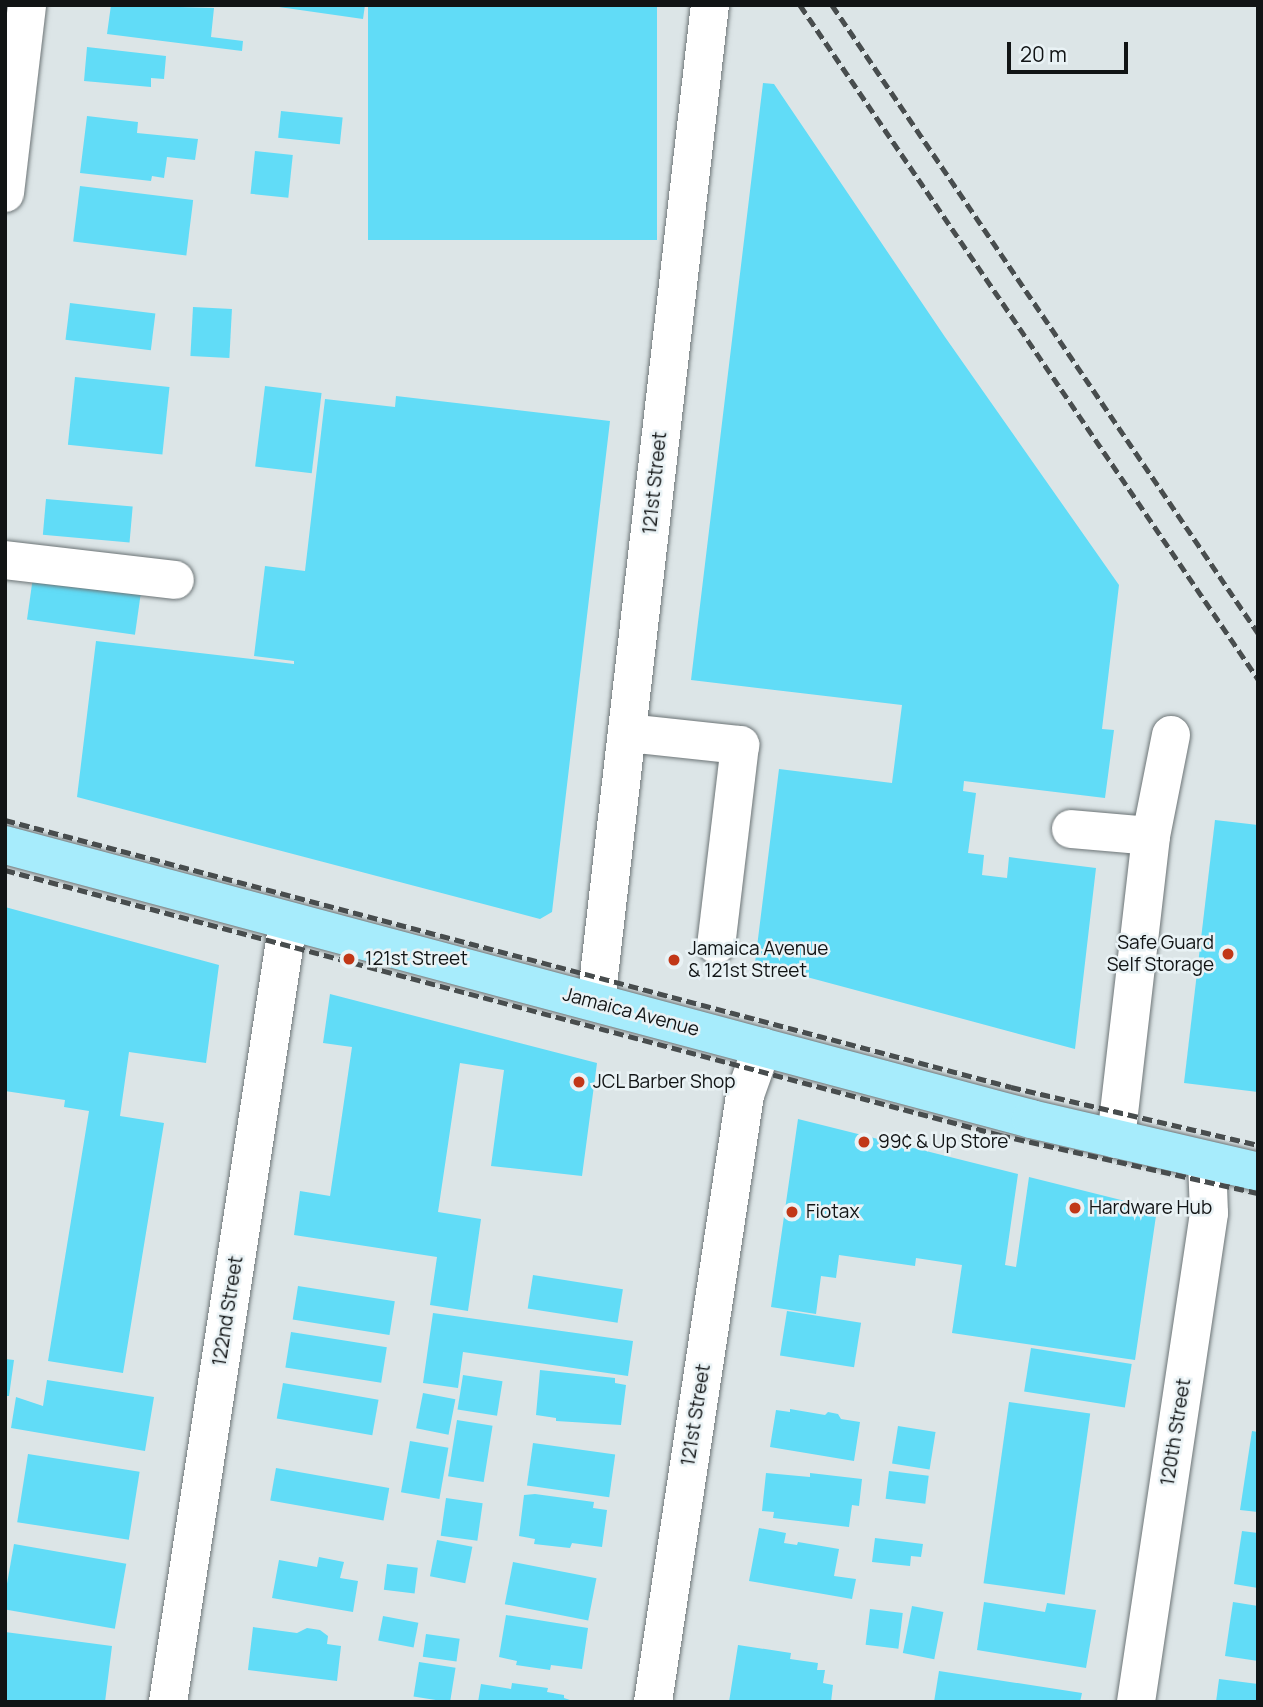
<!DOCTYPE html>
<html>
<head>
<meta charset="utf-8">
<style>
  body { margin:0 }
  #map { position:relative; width:1263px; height:1707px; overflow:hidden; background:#dce5e7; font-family:Manrope,sans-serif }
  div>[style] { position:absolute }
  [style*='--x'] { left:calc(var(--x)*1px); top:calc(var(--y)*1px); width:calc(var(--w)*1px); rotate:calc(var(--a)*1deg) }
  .building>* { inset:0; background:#61dcf7; transform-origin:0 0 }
  .roads { filter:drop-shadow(0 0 2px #6d7577) drop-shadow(0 0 2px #6d7577) }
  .minor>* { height:38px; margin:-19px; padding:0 19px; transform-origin:19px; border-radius:19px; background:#fff }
  .major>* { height:38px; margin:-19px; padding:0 19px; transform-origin:19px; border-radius:19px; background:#a7ecfc }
  .rail>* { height:5px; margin-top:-2.5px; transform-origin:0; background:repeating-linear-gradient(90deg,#484d4e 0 10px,transparent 0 15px) }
  .dots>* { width:19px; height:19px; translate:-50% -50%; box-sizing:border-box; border:4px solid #e9f2f5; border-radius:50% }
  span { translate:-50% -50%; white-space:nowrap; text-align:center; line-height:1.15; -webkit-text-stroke:5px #e9f2f5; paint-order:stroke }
  .street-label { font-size:19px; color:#111415 }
  .poi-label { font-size:19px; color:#111415 }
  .right { translate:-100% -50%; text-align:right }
  .left { translate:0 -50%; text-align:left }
  .frame { position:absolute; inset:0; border:7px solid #111415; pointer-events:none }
  .scale { position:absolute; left:1007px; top:42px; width:121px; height:32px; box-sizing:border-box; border:4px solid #111415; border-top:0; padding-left:9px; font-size:21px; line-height:24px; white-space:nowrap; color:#111415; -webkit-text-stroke:5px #e9f2f5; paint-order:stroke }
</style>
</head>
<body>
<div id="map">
  <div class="building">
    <i style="clip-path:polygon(111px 5px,214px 8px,211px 37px,243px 41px,242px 51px,107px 34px)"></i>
    <i style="clip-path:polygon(265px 5px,365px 5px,363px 19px)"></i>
    <i style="left:368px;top:5px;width:289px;height:235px"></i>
    <i style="clip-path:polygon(87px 47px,166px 56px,164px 79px,151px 78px,151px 87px,84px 81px)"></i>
    <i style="clip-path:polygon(763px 83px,774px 84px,945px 337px,1119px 585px,1102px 729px,1114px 730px,1105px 798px,964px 781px,963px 791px,976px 793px,968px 853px,984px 855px,982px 875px,1007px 878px,1009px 857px,1096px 868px,1075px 1049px,755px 963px,779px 769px,892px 783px,902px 705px,691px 680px)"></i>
    <i style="left:281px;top:111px;width:62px;height:27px;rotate:6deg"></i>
    <i style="clip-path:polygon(87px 116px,138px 122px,137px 133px,198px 139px,195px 160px,167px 157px,164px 178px,152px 176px,151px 181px,80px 173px)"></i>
    <i style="left:255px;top:151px;width:38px;height:43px;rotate:6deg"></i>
    <i style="left:80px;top:186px;width:114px;height:56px;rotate:7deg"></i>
    <i style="left:70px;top:303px;width:86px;height:37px;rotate:7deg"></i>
    <i style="left:193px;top:307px;width:39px;height:49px;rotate:3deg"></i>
    <i style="left:75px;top:377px;width:95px;height:68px;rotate:6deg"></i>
    <i style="left:265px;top:386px;width:57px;height:81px;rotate:7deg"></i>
    <i style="clip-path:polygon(396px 396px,610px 421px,552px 912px,540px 919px,77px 797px,96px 641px,294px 664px,294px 661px,254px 656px,265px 566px,305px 571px,325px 399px,395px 407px)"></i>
    <i style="left:46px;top:499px;width:87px;height:36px;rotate:5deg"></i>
    <i style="left:33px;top:577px;width:109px;height:43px;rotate:8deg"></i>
    <i style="clip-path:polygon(1215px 820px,1258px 825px,1258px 1092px,1184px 1083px)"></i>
    <i style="clip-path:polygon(5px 907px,219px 965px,206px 1063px,129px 1052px,120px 1116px,164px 1123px,123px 1373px,48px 1361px,89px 1111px,64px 1107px,65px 1100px,5px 1091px)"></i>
    <i style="clip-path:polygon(330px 994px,597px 1063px,582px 1176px,491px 1166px,504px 1070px,460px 1063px,438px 1212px,481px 1219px,468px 1311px,430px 1305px,437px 1257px,294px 1235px,300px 1191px,330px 1196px,341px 1122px,352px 1047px,323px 1043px)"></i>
    <i style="clip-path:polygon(798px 1119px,1018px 1174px,1005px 1265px,1016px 1267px,1029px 1177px,1157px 1209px,1135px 1360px,952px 1333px,962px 1265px,916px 1258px,915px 1266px,839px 1255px,836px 1278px,821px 1276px,816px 1314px,771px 1307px)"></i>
    <i style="left:533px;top:1275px;width:91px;height:34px;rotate:9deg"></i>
    <i style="left:298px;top:1286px;width:98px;height:34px;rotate:9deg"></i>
    <i style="left:787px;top:1311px;width:75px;height:45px;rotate:9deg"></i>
    <i style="clip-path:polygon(433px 1313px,633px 1341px,628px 1376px,463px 1352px,458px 1388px,423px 1383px)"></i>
    <i style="left:291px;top:1332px;width:97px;height:36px;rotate:9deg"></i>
    <i style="left:1031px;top:1348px;width:102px;height:44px;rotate:9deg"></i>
    <i style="clip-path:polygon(5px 1359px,14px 1360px,9px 1396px,5px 1396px)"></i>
    <i style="clip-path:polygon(540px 1370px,615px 1378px,615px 1383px,626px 1385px,621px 1425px,556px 1421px,556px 1418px,536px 1415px)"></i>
    <i style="left:463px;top:1375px;width:40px;height:35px;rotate:9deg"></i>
    <i style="clip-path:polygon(47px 1380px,154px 1397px,145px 1451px,11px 1428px,16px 1397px,43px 1406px)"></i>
    <i style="left:283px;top:1383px;width:97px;height:36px;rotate:10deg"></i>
    <i style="left:423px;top:1393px;width:33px;height:36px;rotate:11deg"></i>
    <i style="left:1009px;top:1402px;width:82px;height:183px;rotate:8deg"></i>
    <i style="clip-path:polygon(790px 1409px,825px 1415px,828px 1412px,838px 1414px,841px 1419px,860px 1422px,854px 1461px,770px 1447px,776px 1410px,790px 1412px)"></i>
    <i style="left:457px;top:1420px;width:36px;height:57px;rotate:9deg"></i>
    <i style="left:898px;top:1426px;width:38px;height:38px;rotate:9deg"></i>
    <i style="clip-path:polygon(1252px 1431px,1258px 1432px,1258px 1512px,1240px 1510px)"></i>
    <i style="left:410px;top:1441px;width:39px;height:52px;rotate:10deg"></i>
    <i style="left:533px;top:1443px;width:83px;height:43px;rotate:8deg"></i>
    <i style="left:28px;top:1454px;width:113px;height:69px;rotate:9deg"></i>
    <i style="left:276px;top:1468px;width:115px;height:33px;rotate:10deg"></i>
    <i style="left:889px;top:1471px;width:40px;height:28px;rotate:7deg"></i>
    <i style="clip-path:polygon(766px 1473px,810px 1477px,810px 1473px,862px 1479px,859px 1506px,852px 1505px,849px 1527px,773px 1518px,774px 1512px,762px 1511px)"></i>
    <i style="clip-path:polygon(535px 1494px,594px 1502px,593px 1508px,607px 1510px,602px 1547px,572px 1543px,570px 1548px,534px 1544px,535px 1539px,519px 1536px,524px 1495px)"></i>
    <i style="left:446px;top:1498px;width:37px;height:38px;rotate:8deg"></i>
    <i style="clip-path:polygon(759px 1528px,786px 1533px,784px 1543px,797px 1545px,798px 1542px,839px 1549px,834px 1576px,856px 1579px,852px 1599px,749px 1581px)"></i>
    <i style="clip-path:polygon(1242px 1531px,1258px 1533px,1258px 1588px,1234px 1584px)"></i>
    <i style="clip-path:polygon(875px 1538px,923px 1544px,921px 1557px,911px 1556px,910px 1566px,872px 1562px)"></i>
    <i style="left:437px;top:1540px;width:36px;height:37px;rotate:11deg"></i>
    <i style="left:14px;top:1544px;width:114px;height:66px;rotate:10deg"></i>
    <i style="clip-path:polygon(319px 1557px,344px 1562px,340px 1578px,358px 1581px,353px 1612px,272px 1598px,279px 1560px,317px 1567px)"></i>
    <i style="left:513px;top:1562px;width:85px;height:43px;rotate:11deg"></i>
    <i style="left:387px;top:1564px;width:31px;height:26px;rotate:7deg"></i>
    <i style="clip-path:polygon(984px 1602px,1045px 1612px,1047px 1603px,1096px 1610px,1086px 1668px,977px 1650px)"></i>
    <i style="clip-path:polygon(1233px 1602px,1258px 1606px,1258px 1661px,1225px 1656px)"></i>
    <i style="left:912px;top:1606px;width:32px;height:48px;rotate:11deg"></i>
    <i style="left:870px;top:1609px;width:33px;height:36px;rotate:7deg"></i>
    <i style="clip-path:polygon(506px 1615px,588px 1628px,582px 1669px,551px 1665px,550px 1670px,516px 1665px,517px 1661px,499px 1657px)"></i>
    <i style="left:383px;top:1616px;width:36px;height:25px;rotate:11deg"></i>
    <i style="clip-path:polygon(253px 1627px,297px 1633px,307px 1628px,320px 1630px,328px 1636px,327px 1644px,341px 1646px,337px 1681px,248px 1670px)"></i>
    <i style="clip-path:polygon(5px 1632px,112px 1646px,105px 1702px,5px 1702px)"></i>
    <i style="left:426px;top:1634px;width:34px;height:23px;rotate:8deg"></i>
    <i style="clip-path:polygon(738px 1645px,791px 1653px,790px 1659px,818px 1663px,817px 1670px,825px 1670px,823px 1683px,833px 1685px,831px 1702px,729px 1702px)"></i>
    <i style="left:419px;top:1662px;width:37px;height:35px;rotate:9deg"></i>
    <i style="clip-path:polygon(939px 1671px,1082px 1693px,1080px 1702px,934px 1702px)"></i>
    <i style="clip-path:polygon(1219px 1679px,1258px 1684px,1258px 1702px,1216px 1702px)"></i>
    <i style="clip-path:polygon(512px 1683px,548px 1688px,547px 1692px,564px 1695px,564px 1698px,576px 1702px,478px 1702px,481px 1684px,511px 1689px)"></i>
  </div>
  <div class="roads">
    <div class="minor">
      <i style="--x:5;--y:193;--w:189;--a:-83.3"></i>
      <i style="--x:5;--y:560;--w:171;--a:6.7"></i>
      <i style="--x:627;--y:733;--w:114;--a:6.1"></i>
      <i style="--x:740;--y:745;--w:201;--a:96.8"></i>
      <i style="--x:1071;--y:829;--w:80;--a:5"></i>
      <i style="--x:596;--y:1002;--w:1003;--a:-83.48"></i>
      <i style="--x:1116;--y:1139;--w:305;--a:-83.4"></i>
      <i style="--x:1151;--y:836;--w:103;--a:-78.8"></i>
      <i style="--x:168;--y:1702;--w:790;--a:-81.26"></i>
      <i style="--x:653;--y:1702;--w:614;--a:-81.38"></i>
      <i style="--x:745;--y:1095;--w:51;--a:-70.5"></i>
      <i style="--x:1136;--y:1702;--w:494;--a:-81.5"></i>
      <i style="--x:1209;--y:1213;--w:52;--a:-92.2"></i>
    </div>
    <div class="major">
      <i style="--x:5;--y:845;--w:1062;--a:14.95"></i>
      <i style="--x:1031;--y:1119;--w:233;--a:13.1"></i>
    </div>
  </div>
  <div class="rail">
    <i style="--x:800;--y:5;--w:815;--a:55.8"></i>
    <i style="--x:832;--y:5;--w:759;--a:55.85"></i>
    <i style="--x:5;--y:820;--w:1041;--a:14.86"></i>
    <i style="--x:1011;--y:1087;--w:254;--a:13.2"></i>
    <i style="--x:5;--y:870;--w:1030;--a:14.91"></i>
    <i style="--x:1000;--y:1135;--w:264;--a:12.7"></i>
  </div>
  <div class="dots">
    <i style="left:1228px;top:954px;background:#c13717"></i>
    <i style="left:349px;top:959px;background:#c13717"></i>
    <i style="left:674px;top:960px;background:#c13717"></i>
    <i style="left:579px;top:1082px;background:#c13717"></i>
    <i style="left:864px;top:1142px;background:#c13717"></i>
    <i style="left:1075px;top:1208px;background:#c13717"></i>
    <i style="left:792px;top:1212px;background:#c13717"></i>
  </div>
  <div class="street-label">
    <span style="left:655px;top:483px;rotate:-84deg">121st Street</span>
    <span style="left:631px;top:1012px;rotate:15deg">Jamaica Avenue</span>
    <span style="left:228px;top:1311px;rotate:-81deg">122nd Street</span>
    <span style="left:696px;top:1415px;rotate:-81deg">121st Street</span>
    <span style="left:1176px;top:1432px;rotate:-81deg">120th Street</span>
  </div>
  <div class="poi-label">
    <span class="right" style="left:1214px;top:954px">Safe Guard<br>Self Storage</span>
    <span class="left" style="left:688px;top:960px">Jamaica Avenue<br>&amp; 121st Street</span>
    <span class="left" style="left:365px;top:959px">121st Street</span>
    <span class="left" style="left:593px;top:1082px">JCL Barber Shop</span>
    <span class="left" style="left:878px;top:1142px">99¢ &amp; Up Store</span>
    <span class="left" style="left:1089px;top:1208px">Hardware Hub</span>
    <span class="left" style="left:806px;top:1212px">Fiotax</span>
  </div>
  <div class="frame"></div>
  <div class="scale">20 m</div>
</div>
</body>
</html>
